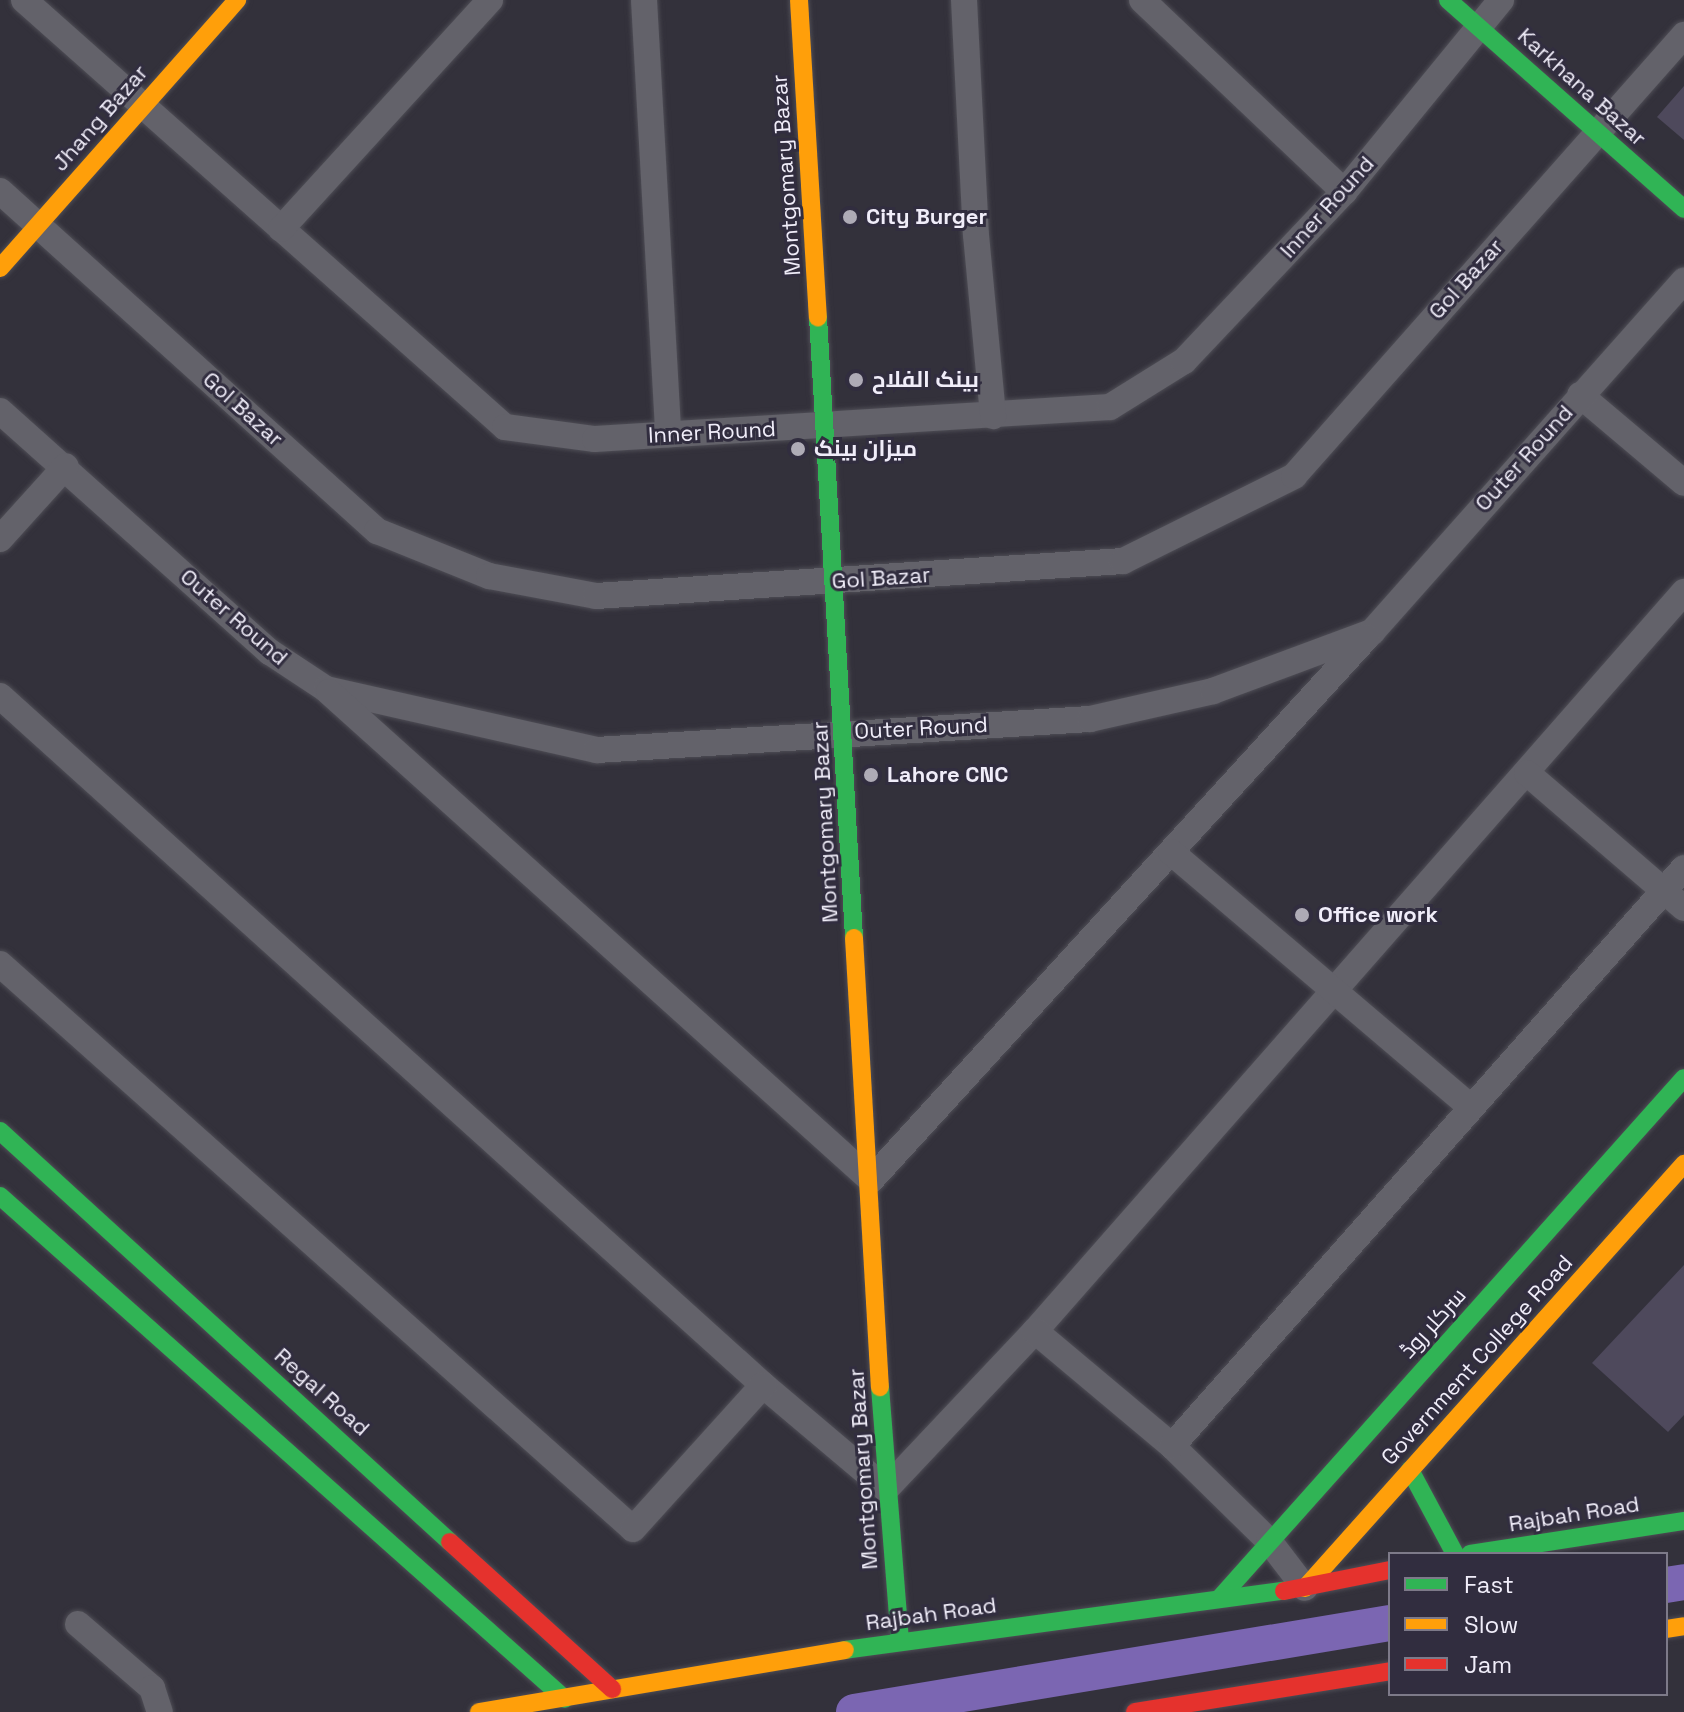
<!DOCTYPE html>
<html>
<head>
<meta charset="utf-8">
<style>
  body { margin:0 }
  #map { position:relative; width:1684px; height:1712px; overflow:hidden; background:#33313b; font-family:"Space Grotesk",Cairo,sans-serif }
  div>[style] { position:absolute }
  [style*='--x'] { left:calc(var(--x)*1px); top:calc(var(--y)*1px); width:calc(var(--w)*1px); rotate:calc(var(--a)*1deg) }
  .canal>* { height:36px; margin:-18px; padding:0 18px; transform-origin:18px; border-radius:18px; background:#7b66b2 }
  .building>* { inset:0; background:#4e495c }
  .roads { filter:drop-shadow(0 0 2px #4e4d55) drop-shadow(0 0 2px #4e4d55) }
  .street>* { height:26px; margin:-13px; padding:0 13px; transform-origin:13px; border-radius:13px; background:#63626a }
  .fast>* { height:18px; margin:-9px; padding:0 9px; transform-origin:9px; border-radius:9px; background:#30b455 }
  .slow>* { height:18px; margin:-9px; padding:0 9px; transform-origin:9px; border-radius:9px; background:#ff9f0a }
  .jam>* { height:18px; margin:-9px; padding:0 9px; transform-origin:9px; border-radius:9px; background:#e5322d }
  .dots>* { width:22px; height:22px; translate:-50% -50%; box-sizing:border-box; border:4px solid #312d3f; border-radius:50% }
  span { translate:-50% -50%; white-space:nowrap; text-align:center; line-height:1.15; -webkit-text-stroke:6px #312d3f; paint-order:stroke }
  .street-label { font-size:22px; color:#f0edf9 }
  .poi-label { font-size:22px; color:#f0edf9; font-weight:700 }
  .left { translate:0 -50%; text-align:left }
  .legend { position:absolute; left:1388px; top:1552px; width:280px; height:144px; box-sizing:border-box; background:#312d3f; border:2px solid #7d7a89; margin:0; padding:10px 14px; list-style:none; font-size:24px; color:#f0edf9 }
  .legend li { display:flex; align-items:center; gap:16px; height:40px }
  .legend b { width:40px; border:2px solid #7d7a89 }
</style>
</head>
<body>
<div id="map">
  <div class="canal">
    <i style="--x:1666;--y:1585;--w:18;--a:-9"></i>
    <i style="--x:854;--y:1712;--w:543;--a:-9.43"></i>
  </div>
  <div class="building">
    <i style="clip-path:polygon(1684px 86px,1684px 140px,1657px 117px)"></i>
    <i style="clip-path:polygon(1684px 1265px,1684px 1415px,1668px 1432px,1592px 1363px)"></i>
  </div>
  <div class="roads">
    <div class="street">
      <i style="--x:24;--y:0;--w:643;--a:41.6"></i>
      <i style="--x:505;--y:427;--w:91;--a:7.6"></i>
      <i style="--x:595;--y:439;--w:516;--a:-3.56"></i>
      <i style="--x:1110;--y:407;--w:87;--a:-31.9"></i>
      <i style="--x:1184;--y:361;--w:233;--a:-46.6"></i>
      <i style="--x:1344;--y:192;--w:248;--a:-50.7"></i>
      <i style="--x:644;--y:0;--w:435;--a:86.8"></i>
      <i style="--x:964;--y:0;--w:235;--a:87.1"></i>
      <i style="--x:976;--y:235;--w:182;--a:84.6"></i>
      <i style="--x:1142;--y:0;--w:279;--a:43.5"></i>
      <i style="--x:0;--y:191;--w:508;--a:42.05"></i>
      <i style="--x:377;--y:531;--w:121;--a:21.9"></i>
      <i style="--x:489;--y:576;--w:109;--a:10.6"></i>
      <i style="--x:596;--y:596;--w:528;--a:-3.8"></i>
      <i style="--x:1123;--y:561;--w:191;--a:-26.4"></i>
      <i style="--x:1294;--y:476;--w:589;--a:-48.51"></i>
      <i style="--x:281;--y:229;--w:310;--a:-47.6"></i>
      <i style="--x:1580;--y:395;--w:136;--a:40.2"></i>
      <i style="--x:0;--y:411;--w:362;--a:41.8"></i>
      <i style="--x:270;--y:652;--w:67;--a:33.5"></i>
      <i style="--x:326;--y:689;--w:278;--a:12.7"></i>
      <i style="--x:597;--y:750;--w:494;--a:-3.6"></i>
      <i style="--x:1090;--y:719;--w:126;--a:-12.8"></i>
      <i style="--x:1213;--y:691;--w:170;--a:-20.4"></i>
      <i style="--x:1372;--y:632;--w:470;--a:-48.4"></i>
      <i style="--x:0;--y:539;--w:98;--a:-47.9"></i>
      <i style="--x:329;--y:692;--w:729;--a:42"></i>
      <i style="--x:871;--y:1180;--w:735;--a:-47.59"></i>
      <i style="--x:0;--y:696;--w:1028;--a:42.08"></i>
      <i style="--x:763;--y:1385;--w:161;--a:40.2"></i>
      <i style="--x:886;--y:1489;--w:217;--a:-46.7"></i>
      <i style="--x:1035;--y:1331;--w:984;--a:-48.71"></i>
      <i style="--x:1527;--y:773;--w:207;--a:40.7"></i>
      <i style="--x:1171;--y:852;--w:394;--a:40.4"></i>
      <i style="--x:0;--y:964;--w:848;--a:41.75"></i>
      <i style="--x:633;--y:1529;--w:194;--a:-47.9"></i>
      <i style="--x:1035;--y:1331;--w:179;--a:40"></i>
      <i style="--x:1172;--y:1446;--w:136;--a:44.4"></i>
      <i style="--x:1269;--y:1541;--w:59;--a:52.5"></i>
      <i style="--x:1172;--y:1446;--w:772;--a:-48.47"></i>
      <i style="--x:78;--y:1624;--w:98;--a:40.9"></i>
      <i style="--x:152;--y:1688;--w:25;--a:72"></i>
    </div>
    <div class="fast">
      <i style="--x:1448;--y:0;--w:315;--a:41.5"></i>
      <i style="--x:818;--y:317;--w:622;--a:86.68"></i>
      <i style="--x:0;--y:1131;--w:609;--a:42.41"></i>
      <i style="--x:0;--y:1196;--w:756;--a:41.68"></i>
      <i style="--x:880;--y:1387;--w:255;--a:85.5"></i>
      <i style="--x:1410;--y:1470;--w:95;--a:61.8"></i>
      <i style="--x:1470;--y:1554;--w:217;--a:-8.8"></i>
      <i style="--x:1219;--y:1599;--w:698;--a:-48.25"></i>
      <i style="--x:845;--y:1650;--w:443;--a:-7.7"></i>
    </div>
    <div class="slow">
      <i style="--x:799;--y:0;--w:318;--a:86.6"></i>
      <i style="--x:0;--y:268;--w:358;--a:-48.5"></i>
      <i style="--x:854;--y:938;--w:450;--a:86.7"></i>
      <i style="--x:1305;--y:1588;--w:569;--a:-48.21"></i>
      <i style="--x:1666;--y:1629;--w:18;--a:-9"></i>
      <i style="--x:479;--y:1712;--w:371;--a:-9.6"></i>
    </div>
    <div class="jam">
      <i style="--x:450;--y:1542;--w:219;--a:42.2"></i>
      <i style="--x:1284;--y:1591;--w:108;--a:-11.2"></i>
      <i style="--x:1135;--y:1712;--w:258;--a:-9.1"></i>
    </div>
  </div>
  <div class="dots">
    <i style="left:850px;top:217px;background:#aeabb6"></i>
    <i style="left:856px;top:380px;background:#aeabb6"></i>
    <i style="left:798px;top:449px;background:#aeabb6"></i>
    <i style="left:871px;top:775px;background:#aeabb6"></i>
    <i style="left:1302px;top:915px;background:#aeabb6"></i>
  </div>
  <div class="street-label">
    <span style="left:1582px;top:87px;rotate:42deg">Karkhana Bazar</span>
    <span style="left:100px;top:118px;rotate:-49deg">Jhang Bazar</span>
    <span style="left:786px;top:175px;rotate:-94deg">Montgomary Bazar</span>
    <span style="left:1327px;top:207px;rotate:-48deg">Inner Round</span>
    <span style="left:1466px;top:279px;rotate:-48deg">Gol Bazar</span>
    <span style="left:243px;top:409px;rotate:42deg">Gol Bazar</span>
    <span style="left:712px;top:432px;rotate:-3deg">Inner Round</span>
    <span style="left:1524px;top:458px;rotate:-48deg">Outer Round</span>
    <span style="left:881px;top:578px;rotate:-4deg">Gol Bazar</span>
    <span style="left:234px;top:617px;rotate:41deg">Outer Round</span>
    <span style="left:921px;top:728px;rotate:-3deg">Outer Round</span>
    <span style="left:825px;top:822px;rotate:-93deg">Montgomary Bazar</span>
    <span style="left:1433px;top:1323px;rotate:-48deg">سرکلر روڈ</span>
    <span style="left:1477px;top:1360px;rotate:-48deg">Government College Road</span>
    <span style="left:322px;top:1392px;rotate:42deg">Regal Road</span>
    <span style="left:863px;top:1469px;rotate:-94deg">Montgomary Bazar</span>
    <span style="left:1574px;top:1514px;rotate:-9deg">Rajbah Road</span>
    <span style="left:931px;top:1614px;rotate:-8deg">Rajbah Road</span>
  </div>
  <div class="poi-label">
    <span class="left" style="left:866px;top:217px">City Burger</span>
    <span class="left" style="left:872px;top:380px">بینک الفلاح</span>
    <span class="left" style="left:814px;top:449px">میزان بینک</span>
    <span class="left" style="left:887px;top:775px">Lahore CNC</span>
    <span class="left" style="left:1318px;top:915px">Office work</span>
  </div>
  <ul class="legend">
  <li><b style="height:10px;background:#30b455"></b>Fast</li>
  <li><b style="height:10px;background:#ff9f0a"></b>Slow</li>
  <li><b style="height:10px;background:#e5322d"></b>Jam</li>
  </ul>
</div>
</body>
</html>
